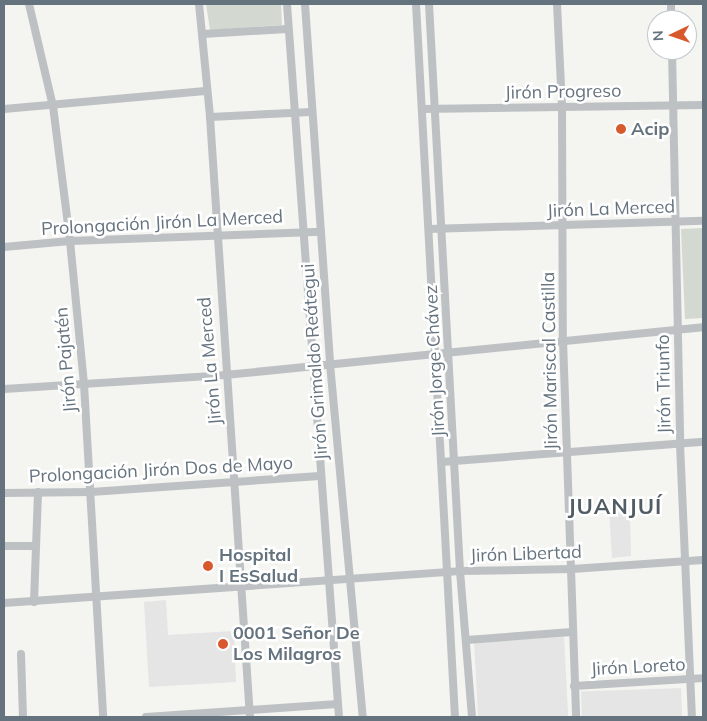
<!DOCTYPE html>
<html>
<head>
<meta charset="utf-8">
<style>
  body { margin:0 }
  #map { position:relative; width:707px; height:721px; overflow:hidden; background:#f4f4f0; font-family:Mulish,sans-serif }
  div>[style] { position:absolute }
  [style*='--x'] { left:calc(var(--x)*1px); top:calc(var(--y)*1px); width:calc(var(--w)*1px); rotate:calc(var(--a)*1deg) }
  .built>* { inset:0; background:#e4e5e4; transform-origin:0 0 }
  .green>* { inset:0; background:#d3d9d0 }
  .street>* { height:8px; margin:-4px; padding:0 4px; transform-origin:4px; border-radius:4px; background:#bdc1c4 }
  .dots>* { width:14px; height:14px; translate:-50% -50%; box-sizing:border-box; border:2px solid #fff; border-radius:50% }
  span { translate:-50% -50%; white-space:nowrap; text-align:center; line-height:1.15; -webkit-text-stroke:5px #fff; paint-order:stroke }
  .street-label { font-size:18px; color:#65737f }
  .poi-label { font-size:18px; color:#65737f; font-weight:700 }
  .left { translate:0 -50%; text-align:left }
  .district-label { font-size:22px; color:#525c65; font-weight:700; letter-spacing:1px }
  .frame { position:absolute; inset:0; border:5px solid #65737f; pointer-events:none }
  .north { position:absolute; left:647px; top:10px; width:50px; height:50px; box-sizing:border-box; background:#fff; border:1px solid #c1c7cc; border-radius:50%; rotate:267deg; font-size:14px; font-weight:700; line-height:20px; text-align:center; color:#65737f }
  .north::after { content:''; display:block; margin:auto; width:18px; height:22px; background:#d85a2c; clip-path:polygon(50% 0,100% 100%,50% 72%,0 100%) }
</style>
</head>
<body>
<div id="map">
  <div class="built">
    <i style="clip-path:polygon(632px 508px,633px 518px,630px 519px,631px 556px,612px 558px,609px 509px)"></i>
    <i style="clip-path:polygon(166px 600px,168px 635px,234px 631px,236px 682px,149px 687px,144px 602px)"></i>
    <i style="left:564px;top:637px;width:80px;height:90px;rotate:87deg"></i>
    <i style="left:681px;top:688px;width:29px;height:100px;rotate:88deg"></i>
  </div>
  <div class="green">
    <i style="clip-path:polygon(206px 4px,281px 4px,282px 25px,210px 30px)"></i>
    <i style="clip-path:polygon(703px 228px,703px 318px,685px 319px,681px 229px)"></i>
  </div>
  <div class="street">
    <i style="--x:29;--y:4;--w:105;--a:76.8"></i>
    <i style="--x:53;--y:106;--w:136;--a:82.8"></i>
    <i style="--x:70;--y:241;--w:144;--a:84.4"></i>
    <i style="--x:84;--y:384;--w:334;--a:86.7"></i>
    <i style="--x:199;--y:4;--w:114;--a:84.4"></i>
    <i style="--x:210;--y:117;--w:601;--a:86.19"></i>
    <i style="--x:287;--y:4;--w:715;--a:85.83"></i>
    <i style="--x:305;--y:4;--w:361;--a:86"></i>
    <i style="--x:330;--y:364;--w:355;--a:84.7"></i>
    <i style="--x:416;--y:4;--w:714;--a:86.87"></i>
    <i style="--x:429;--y:4;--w:568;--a:86.87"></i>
    <i style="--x:460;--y:571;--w:146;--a:85.3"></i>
    <i style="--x:557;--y:4;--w:103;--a:87.2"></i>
    <i style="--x:562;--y:107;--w:233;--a:89.8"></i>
    <i style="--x:563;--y:340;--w:377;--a:88"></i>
    <i style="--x:671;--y:4;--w:16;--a:90"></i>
    <i style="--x:203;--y:34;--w:84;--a:-3.4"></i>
    <i style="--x:672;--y:50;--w:394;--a:88.8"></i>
    <i style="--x:680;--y:444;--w:273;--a:87.5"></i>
    <i style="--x:4;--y:109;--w:202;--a:-5.1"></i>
    <i style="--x:422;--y:109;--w:281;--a:-0.8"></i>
    <i style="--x:210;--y:117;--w:101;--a:-2.8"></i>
    <i style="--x:429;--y:229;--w:274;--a:-1.7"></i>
    <i style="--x:4;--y:247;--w:66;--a:-5.2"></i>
    <i style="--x:70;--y:241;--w:251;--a:-2.1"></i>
    <i style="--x:4;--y:389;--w:221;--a:-3.6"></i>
    <i style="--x:225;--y:375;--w:480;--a:-5.7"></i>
    <i style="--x:441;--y:462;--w:263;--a:-4.4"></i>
    <i style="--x:4;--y:493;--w:87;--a:-0.7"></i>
    <i style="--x:91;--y:492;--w:229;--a:-4"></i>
    <i style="--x:4;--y:546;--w:30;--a:0"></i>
    <i style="--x:34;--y:602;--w:110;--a:-87.9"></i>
    <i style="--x:4;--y:603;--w:457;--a:-4"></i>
    <i style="--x:460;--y:571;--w:112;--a:-1"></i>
    <i style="--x:572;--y:569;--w:131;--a:-3.9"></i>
    <i style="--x:467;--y:640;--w:105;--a:-4.4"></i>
    <i style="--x:21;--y:654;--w:63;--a:88.2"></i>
    <i style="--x:574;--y:686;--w:129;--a:-3.5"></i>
    <i style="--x:146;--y:717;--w:192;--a:-3.9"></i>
  </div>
  <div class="dots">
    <i style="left:621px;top:129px;background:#d85a2c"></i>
    <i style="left:208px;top:566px;background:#d85a2c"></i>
    <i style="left:223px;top:644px;background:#d85a2c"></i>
  </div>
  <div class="street-label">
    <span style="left:563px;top:92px;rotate:-1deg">Jirón Progreso</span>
    <span style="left:611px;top:209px;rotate:-2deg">Jirón La Merced</span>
    <span style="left:162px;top:223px;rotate:-3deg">Prolongación Jirón La Merced</span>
    <span style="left:66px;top:360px;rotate:-95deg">Jirón Pajatén</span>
    <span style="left:210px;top:361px;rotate:-95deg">Jirón La Merced</span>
    <span style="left:435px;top:361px;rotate:-93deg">Jirón Jorge Chávez</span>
    <span style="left:550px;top:361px;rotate:-91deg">Jirón Mariscal Castilla</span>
    <span style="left:315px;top:362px;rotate:-94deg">Jirón Grimaldo Reátegui</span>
    <span style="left:664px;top:384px;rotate:-91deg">Jirón Triunfo</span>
    <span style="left:161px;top:470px;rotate:-3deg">Prolongación Jirón Dos de Mayo</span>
    <span style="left:526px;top:554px;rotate:-2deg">Jirón Libertad</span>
    <span style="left:638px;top:667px;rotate:-3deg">Jirón Loreto</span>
  </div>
  <div class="poi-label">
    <span class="left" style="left:631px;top:129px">Acip</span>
    <span class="left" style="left:219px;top:566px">Hospital<br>I EsSalud</span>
    <span class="left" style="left:233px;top:644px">0001 Señor De<br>Los Milagros</span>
  </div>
  <div class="district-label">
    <span style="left:615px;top:507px">JUANJUÍ</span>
  </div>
  <div class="frame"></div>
  <div class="north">N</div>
</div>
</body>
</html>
